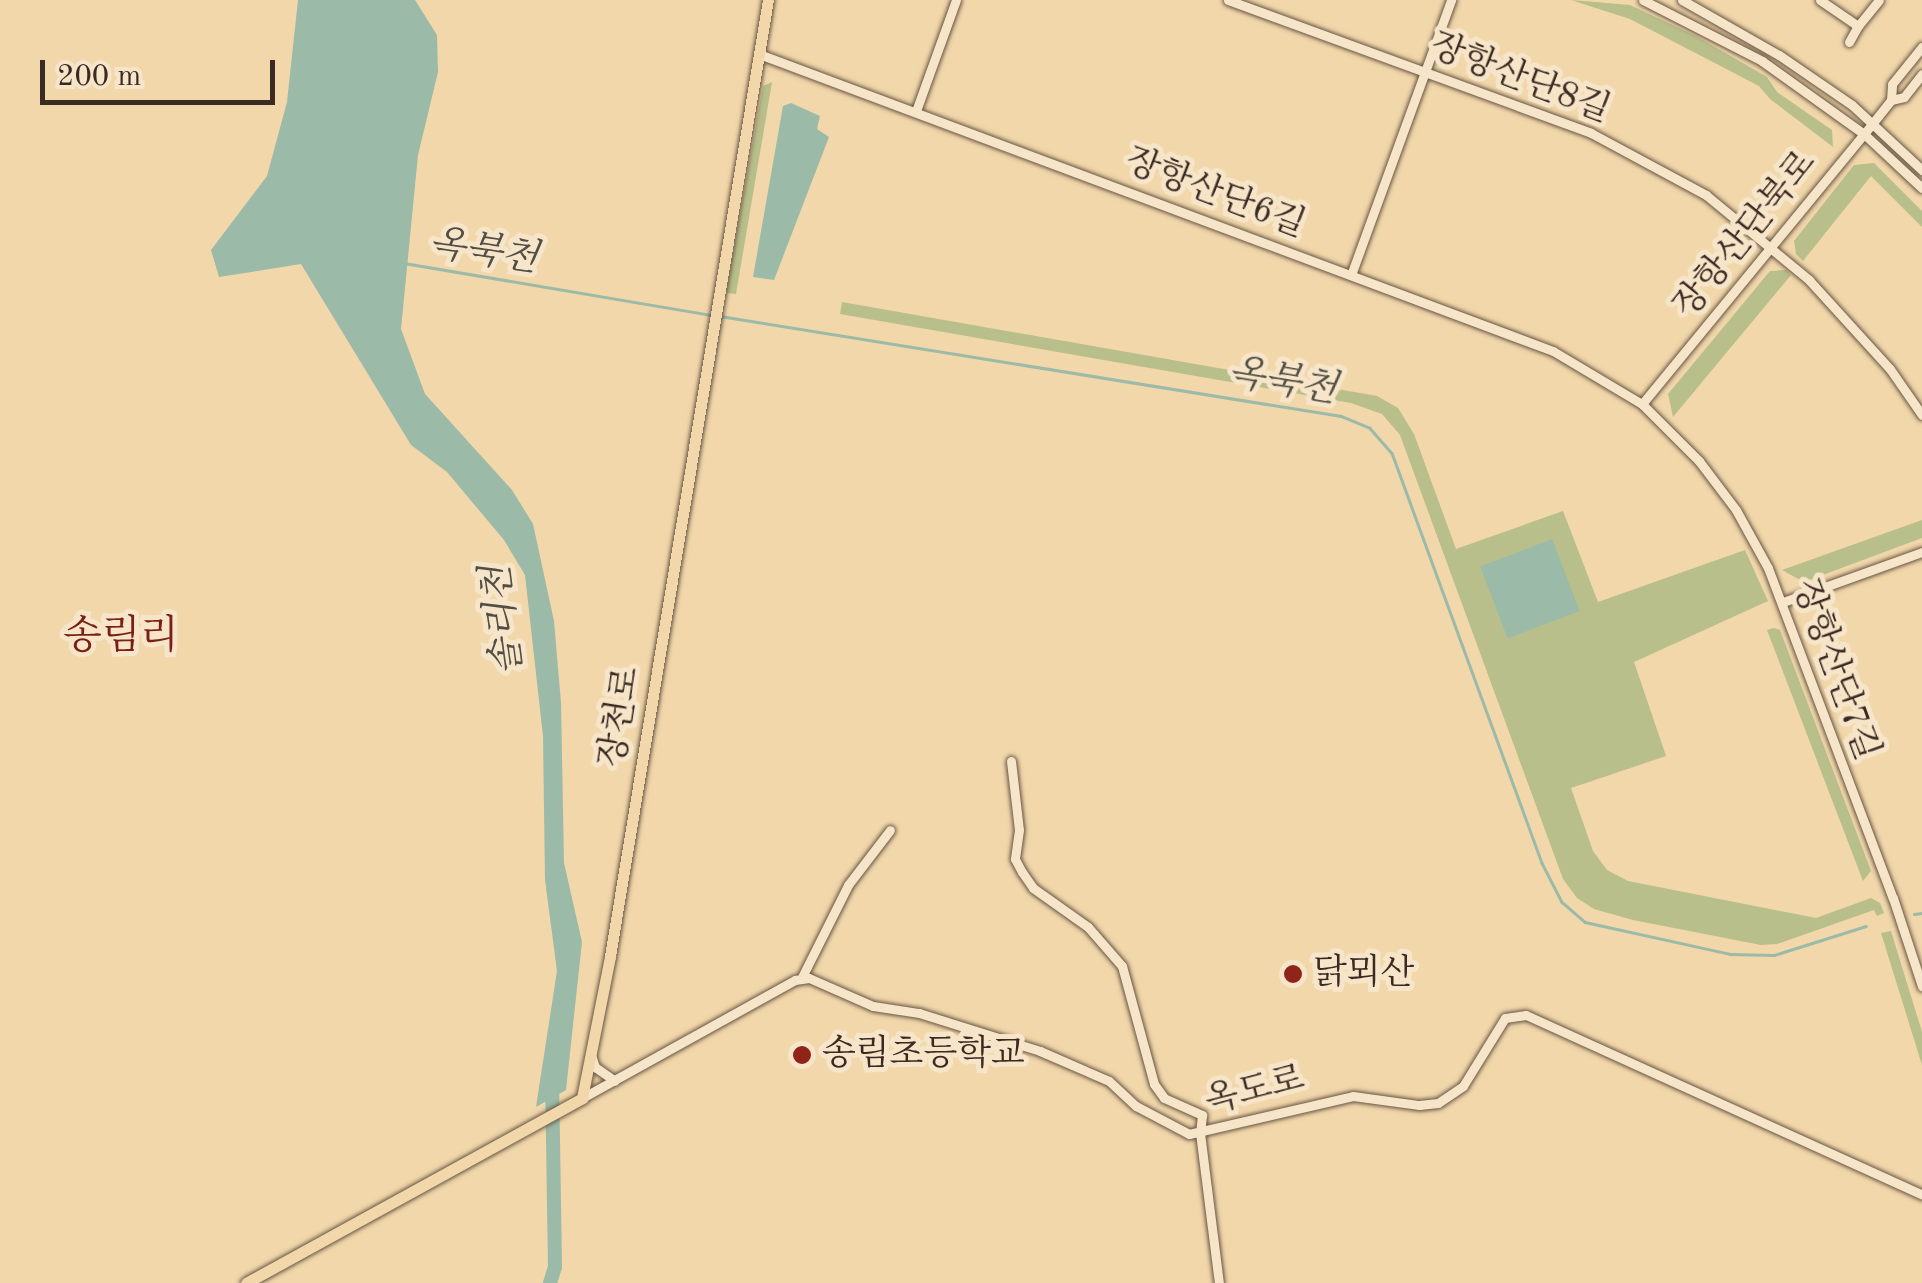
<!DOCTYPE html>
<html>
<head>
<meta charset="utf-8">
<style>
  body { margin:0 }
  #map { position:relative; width:1922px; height:1283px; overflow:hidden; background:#f1d7aa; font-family:"Old Standard TT","Noto Serif KR",serif }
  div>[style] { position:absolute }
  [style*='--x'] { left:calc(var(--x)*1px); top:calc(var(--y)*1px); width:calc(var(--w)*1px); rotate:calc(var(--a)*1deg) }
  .green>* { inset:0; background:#b8bf8a }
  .water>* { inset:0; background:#9bbaa7; transform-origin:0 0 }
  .stream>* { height:2.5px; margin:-1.25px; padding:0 1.25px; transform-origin:1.25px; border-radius:1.25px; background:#9bbaa7 }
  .river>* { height:14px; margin:-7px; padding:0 7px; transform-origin:7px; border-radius:7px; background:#9bbaa7 }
  .roads { filter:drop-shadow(0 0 2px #685544) drop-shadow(0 0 2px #685544) }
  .minor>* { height:9px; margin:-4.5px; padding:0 4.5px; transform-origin:4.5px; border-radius:4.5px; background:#f6e5c8 }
  .major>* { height:11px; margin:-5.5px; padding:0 5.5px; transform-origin:5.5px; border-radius:5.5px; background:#f1d7aa }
  .dots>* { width:28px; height:28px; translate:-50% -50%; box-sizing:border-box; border:5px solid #f6e5c8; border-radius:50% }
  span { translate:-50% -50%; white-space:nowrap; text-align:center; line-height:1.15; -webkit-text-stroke:10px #f6e5c8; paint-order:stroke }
  .street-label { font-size:35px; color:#3a2a22 }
  .poi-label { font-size:35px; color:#3a2a22 }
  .left { translate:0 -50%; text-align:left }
  .water-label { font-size:38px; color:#524e43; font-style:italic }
  .quarter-label { font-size:40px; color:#7a1f14 }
  .scale { position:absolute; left:40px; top:60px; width:235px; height:45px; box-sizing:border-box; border:5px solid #3a2a22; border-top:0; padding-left:12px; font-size:30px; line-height:35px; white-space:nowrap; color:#3a2a22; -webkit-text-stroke:8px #f6e5c8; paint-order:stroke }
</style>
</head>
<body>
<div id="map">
  <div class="green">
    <i style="clip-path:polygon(1571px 0,1630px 5px,1696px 36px,1767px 77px,1777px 92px,1832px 130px,1833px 147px,1770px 99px,1759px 86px,1630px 19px)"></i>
    <i style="clip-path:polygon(772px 82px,736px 294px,726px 293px,763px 86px)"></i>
    <i style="clip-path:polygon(1874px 163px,1922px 211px,1922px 227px,1871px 176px,1803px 261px,1796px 254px,1794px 241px,1854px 165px)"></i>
    <i style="clip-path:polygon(1786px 270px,1791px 275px,1673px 417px,1668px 394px,1770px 271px)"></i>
    <i style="clip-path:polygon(842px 302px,1377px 396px,1398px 408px,1414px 434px,1456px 549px,1563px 511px,1598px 602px,1745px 550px,1768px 601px,1634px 662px,1666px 756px,1571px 788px,1593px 851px,1607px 870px,1628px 881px,1816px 918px,1871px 898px,1880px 903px,1884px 913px,1877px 916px,1874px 910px,1777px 944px,1761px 945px,1633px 920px,1594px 909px,1577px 898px,1563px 879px,1400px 435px,1382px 414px,1351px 403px,840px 314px)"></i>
    <i style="clip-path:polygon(1922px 520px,1922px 538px,1804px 582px,1782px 570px)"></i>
    <i style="clip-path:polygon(1774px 628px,1780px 630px,1871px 871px,1863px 881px,1767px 630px)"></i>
    <i style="clip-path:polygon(1891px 931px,1922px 1032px,1922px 1065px,1881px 933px)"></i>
  </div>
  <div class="water">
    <i style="clip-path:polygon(298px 0,415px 0,437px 35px,438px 72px,418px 155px,401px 329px,425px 394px,512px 490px,533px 524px,554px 621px,561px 703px,564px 863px,582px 942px,566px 1090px,536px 1107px,557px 971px,545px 880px,543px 736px,525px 575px,504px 540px,447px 472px,411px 445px,301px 264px,219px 277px,211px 250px,267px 176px,287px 102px)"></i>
    <i style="clip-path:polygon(791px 103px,820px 116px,817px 129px,829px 137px,774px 280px,753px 277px,783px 106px)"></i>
    <i style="left:1552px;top:539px;width:77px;height:77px;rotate:69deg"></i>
  </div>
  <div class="stream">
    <i style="--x:404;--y:263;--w:312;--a:9.6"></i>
    <i style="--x:720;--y:316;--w:629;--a:9.15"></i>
    <i style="--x:1341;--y:416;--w:31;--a:22"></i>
    <i style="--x:1370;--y:428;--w:33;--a:49"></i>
    <i style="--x:1392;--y:453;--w:437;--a:69.9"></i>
    <i style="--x:1542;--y:863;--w:44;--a:62.9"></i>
    <i style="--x:1562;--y:902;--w:30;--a:41"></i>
    <i style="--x:1585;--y:922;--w:148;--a:12.4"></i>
    <i style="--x:1730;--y:954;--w:44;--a:1.3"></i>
    <i style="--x:1774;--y:955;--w:96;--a:-17.5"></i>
    <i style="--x:1914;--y:914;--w:8;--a:-7"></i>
  </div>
  <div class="river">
    <i style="--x:550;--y:1283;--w:17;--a:-73"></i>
    <i style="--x:555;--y:1267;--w:187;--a:-90.9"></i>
  </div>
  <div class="roads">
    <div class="minor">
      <i style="--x:1228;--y:0;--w:387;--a:20.1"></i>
      <i style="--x:1591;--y:133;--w:131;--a:28.3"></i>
      <i style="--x:1706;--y:195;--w:134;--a:39.5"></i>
      <i style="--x:1809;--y:280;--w:120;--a:47.7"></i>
      <i style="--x:1890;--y:369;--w:56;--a:55.2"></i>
      <i style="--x:1643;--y:0;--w:134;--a:27.1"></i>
      <i style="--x:1762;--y:61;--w:125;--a:35.6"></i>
      <i style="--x:1864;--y:134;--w:79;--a:43"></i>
      <i style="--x:1682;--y:0;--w:112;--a:29.6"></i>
      <i style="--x:1779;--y:55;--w:88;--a:34.4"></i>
      <i style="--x:1852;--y:105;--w:96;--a:42.9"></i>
      <i style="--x:1820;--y:0;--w:46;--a:34.4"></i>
      <i style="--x:1858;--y:26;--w:33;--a:-51"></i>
      <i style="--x:1849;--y:42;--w:18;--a:-61"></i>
      <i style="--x:759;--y:54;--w:848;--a:20.51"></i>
      <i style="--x:1553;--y:351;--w:104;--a:30.8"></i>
      <i style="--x:1642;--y:404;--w:81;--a:45"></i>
      <i style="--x:1699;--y:461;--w:61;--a:52.9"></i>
      <i style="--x:1736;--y:510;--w:66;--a:61.1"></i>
      <i style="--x:1768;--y:568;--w:353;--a:69.3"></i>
      <i style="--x:1893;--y:898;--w:93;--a:71.8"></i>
      <i style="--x:1891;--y:100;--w:13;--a:-13"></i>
      <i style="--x:1904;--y:97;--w:29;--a:-52"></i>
      <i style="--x:916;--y:111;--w:118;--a:-70.2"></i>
      <i style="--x:1351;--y:275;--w:293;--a:-70"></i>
      <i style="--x:1642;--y:404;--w:350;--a:-50.6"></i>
      <i style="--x:1864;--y:134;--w:43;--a:-51.5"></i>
      <i style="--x:1891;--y:100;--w:16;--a:-86"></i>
      <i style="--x:1892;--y:84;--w:48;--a:-51"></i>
      <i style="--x:1783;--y:602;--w:148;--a:-19.8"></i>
      <i style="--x:1011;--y:761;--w:69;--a:83.4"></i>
      <i style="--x:1019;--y:830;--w:29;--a:98"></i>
      <i style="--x:1015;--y:859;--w:15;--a:62"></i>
      <i style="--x:1022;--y:872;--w:19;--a:55"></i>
      <i style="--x:1033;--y:888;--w:67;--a:35.3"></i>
      <i style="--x:1088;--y:927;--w:52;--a:48.9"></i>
      <i style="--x:1122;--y:966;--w:122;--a:74.8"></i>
      <i style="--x:1154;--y:1084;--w:17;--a:54"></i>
      <i style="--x:1164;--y:1098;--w:42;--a:24.1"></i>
      <i style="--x:1202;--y:1115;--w:18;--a:96"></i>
      <i style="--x:1200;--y:1133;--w:151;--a:82.8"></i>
      <i style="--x:801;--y:979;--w:105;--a:-63.4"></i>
      <i style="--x:848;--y:885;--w:69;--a:-52.6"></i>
      <i style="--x:591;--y:1055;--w:13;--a:72"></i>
      <i style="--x:595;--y:1067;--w:24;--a:35"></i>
      <i style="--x:582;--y:1098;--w:244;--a:-29"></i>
      <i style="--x:795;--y:980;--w:14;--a:-8"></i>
      <i style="--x:809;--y:978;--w:70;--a:23.6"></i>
      <i style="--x:873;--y:1006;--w:47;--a:8.7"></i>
      <i style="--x:919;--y:1013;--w:127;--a:17.4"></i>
      <i style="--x:1040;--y:1051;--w:75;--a:23.5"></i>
      <i style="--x:1109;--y:1081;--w:37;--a:43"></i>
      <i style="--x:1136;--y:1106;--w:60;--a:27.8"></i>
      <i style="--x:1189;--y:1134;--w:168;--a:-13"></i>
      <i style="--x:1353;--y:1096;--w:67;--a:7.8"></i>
      <i style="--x:1419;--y:1105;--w:19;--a:-6"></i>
      <i style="--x:1438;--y:1103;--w:30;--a:-34"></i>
      <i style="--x:1463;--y:1086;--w:80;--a:-58.3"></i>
      <i style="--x:1505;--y:1018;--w:21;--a:-8"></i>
      <i style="--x:1526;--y:1015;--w:435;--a:24.4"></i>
    </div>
    <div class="major">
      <i style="--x:246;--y:1283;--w:384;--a:-28.8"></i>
      <i style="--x:582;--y:1098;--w:145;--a:-78.8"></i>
      <i style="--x:610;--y:956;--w:969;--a:-80.62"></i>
    </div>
  </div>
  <div class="dots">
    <i style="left:1293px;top:974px;background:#8f2418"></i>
    <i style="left:802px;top:1055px;background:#8f2418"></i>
  </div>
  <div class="street-label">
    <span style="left:1520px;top:79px;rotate:21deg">장항산단8길</span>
    <span style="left:1215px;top:194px;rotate:21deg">장항산단6길</span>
    <span style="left:1746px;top:235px;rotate:-51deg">장항산단북로</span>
    <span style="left:1835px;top:670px;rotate:70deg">장항산단7길</span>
    <span style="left:621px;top:717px;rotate:-81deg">장천로</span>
    <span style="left:1255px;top:1091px;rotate:-14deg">옥도로</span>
  </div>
  <div class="poi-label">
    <span class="left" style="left:1313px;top:974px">닭뫼산</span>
    <span class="left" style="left:822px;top:1055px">송림초등학교</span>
  </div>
  <div class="water-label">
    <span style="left:483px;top:253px;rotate:9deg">옥북천</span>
    <span style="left:1282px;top:383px;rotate:10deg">옥북천</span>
    <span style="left:505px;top:620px;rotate:-97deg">솔리천</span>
  </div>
  <div class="quarter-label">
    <span style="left:121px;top:638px">송림리</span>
  </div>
  <div class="scale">200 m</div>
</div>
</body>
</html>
